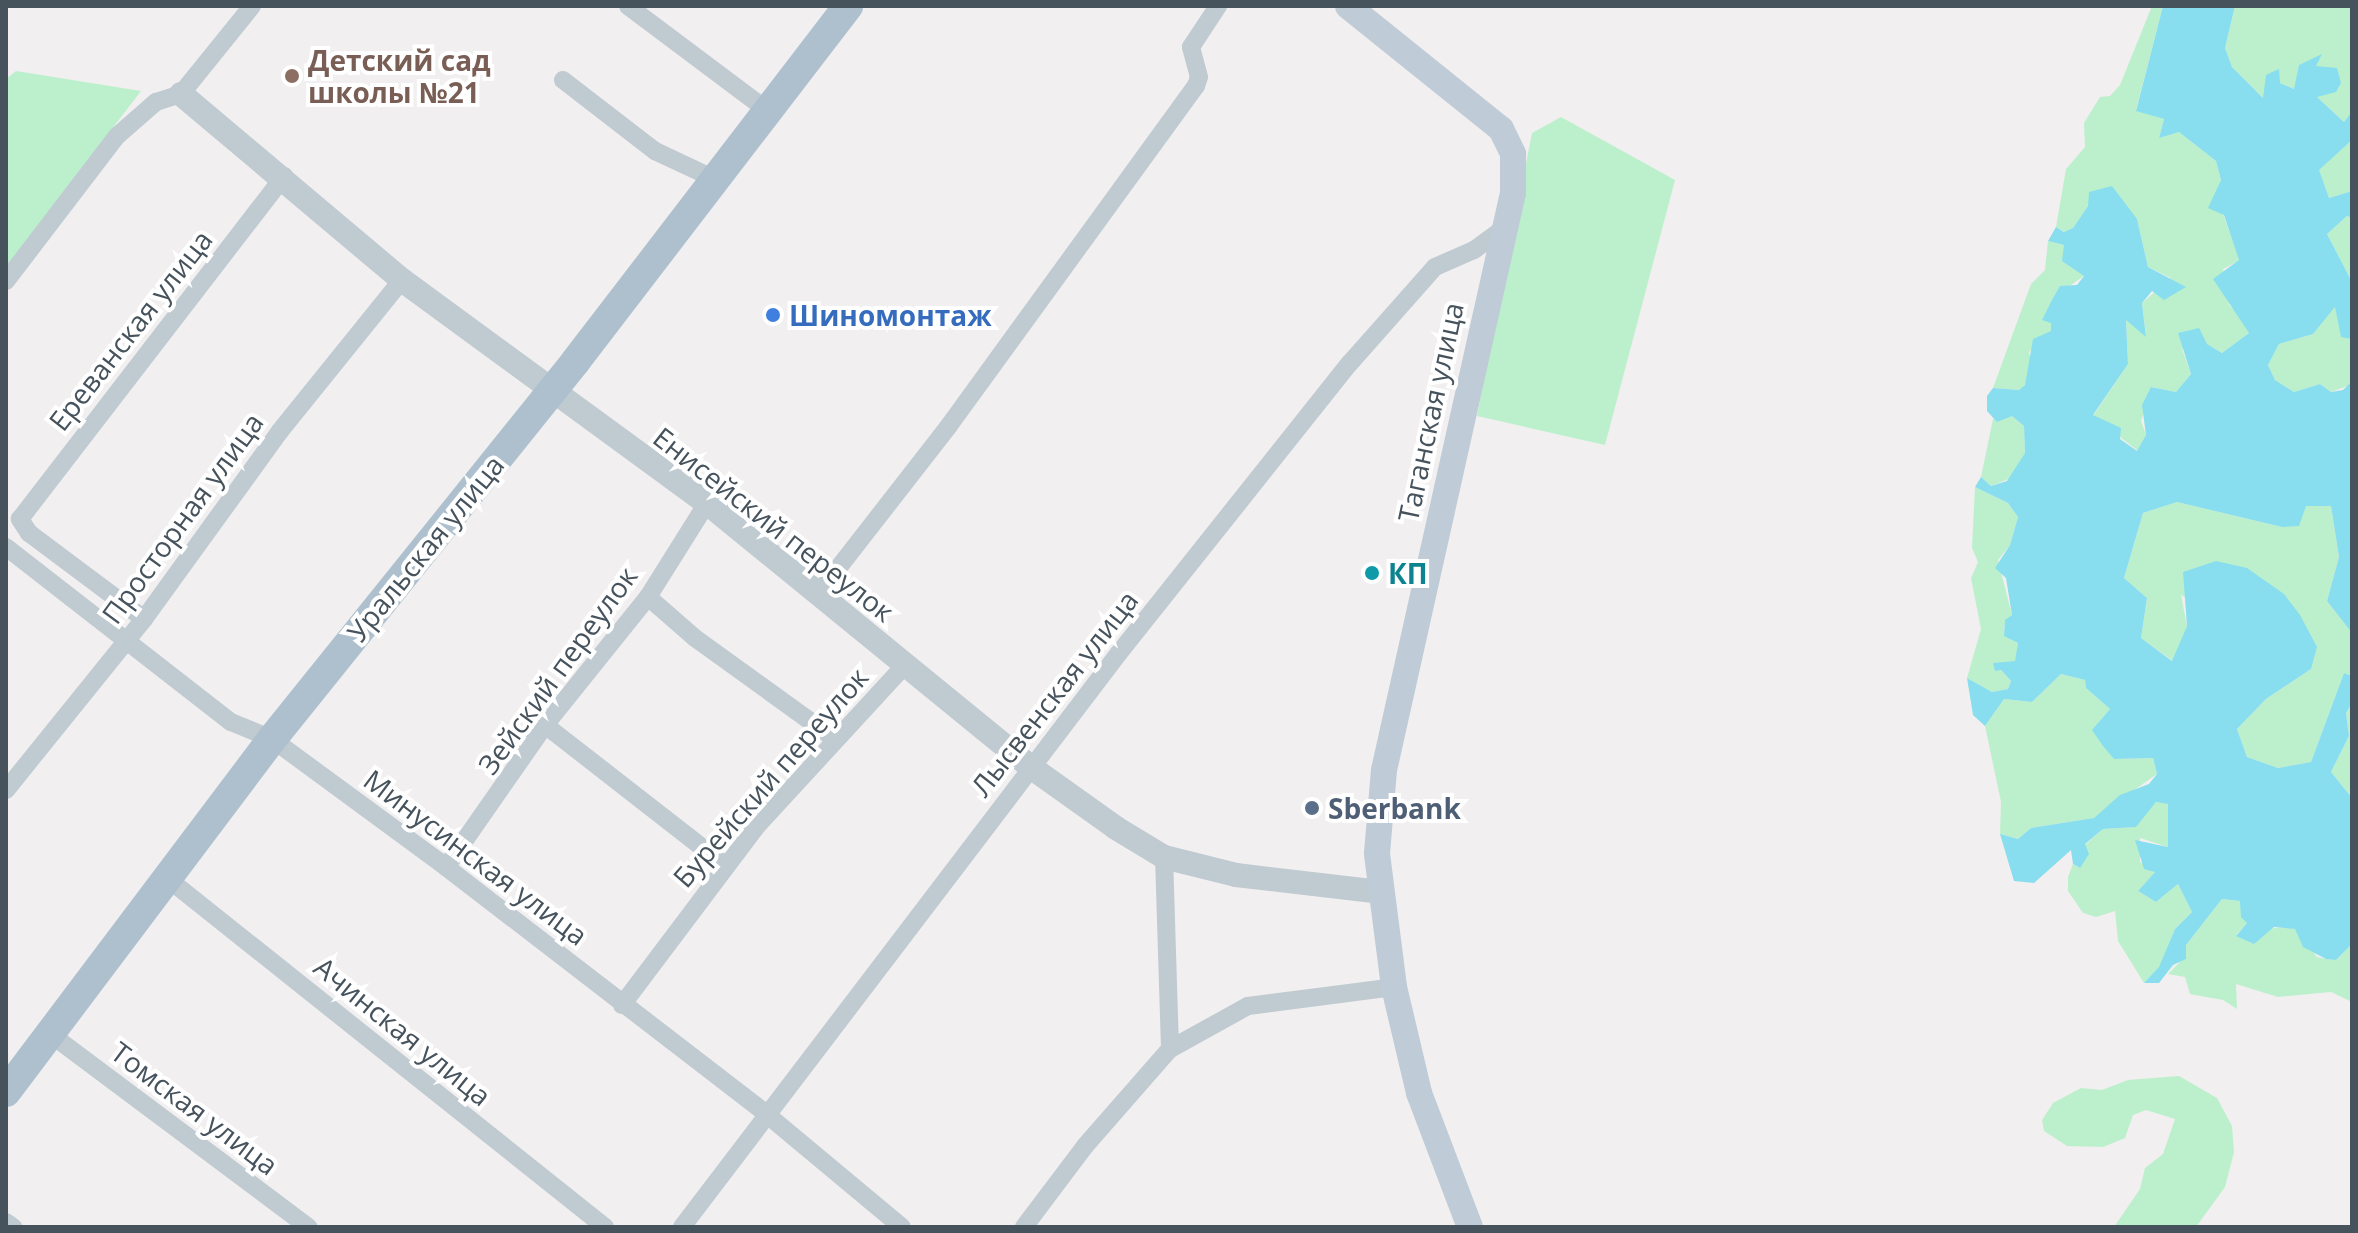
<!DOCTYPE html>
<html>
<head>
<meta charset="utf-8">
<style>
  body { margin:0 }
  #map { position:relative; width:2358px; height:1233px; overflow:hidden; background:#f1efef; font-family:"Open Sans",sans-serif }
  div>[style] { position:absolute }
  [style*='--x'] { left:calc(var(--x)*1px); top:calc(var(--y)*1px); width:calc(var(--w)*1px); rotate:calc(var(--a)*1deg) }
  .green>* { inset:0; background:#bcf0cd }
  .water>* { inset:0; background:#88deee }
  .minor>* { height:18px; margin:-9px; padding:0 9px; transform-origin:9px; border-radius:9px; background:#bfcad1 }
  .tertiary>* { height:24px; margin:-12px; padding:0 12px; transform-origin:12px; border-radius:12px; background:#bfcad1 }
  .secondary>* { height:26px; margin:-13px; padding:0 13px; transform-origin:13px; border-radius:13px; background:#bfcbd6 }
  .primary>* { height:30px; margin:-15px; padding:0 15px; transform-origin:15px; border-radius:15px; background:#aec0ce }
  .dots>* { width:22px; height:22px; translate:-50% -50%; box-sizing:border-box; border:4px solid #fff; border-radius:50% }
  span { translate:-50% -50%; white-space:nowrap; text-align:center; line-height:1.15; -webkit-text-stroke:8px #fff; paint-order:stroke }
  .education-label { font-size:28px; color:#785e54; font-weight:700 }
  .left { translate:0 -50%; text-align:left }
  .shop-label { font-size:28px; color:#366cbe; font-weight:700 }
  .street-label { font-size:28px; color:#46535d }
  .culture-label { font-size:28px; color:#0d838f; font-weight:700 }
  .service-label { font-size:28px; color:#4e5e75; font-weight:700 }
  .frame { position:absolute; inset:0; border:8px solid #46535d; pointer-events:none }
</style>
</head>
<body>
<div id="map">
  <div class="green">
    <i style="clip-path:polygon(2152px 6px,2163px 6px,2136px 110px,2164px 119px,2159px 137px,2179px 132px,2216px 161px,2221px 180px,2216px 195px,2240px 260px,2223px 269px,2229px 305px,2244px 319px,2249px 333px,2222px 353px,2207px 344px,2182px 349px,2191px 374px,2176px 392px,2152px 387px,2141px 421px,2146px 435px,2138px 451px,2093px 416px,2128px 364px,2126px 319px,2146px 335px,2142px 303px,2171px 278px,2148px 267px,2137px 219px,2088px 206px,2073px 228px,2065px 232px,2056px 227px,2066px 169px,2085px 147px,2084px 123px,2100px 97px,2110px 96px,2120px 85px)"></i>
    <i style="clip-path:polygon(2235px 6px,2352px 6px,2352px 111px,2344px 122px,2316px 96px,2315px 66px,2321px 55px,2294px 89px,2280px 83px,2264px 99px,2232px 67px,2225px 48px)"></i>
    <i style="clip-path:polygon(16px 71px,141px 91px,6px 267px,6px 79px)"></i>
    <i style="clip-path:polygon(1561px 117px,1675px 180px,1605px 445px,1477px 416px,1532px 133px)"></i>
    <i style="clip-path:polygon(2352px 140px,2352px 191px,2329px 198px,2318px 170px)"></i>
    <i style="clip-path:polygon(2347px 216px,2352px 218px,2352px 304px,2351px 280px,2327px 234px)"></i>
    <i style="clip-path:polygon(2048px 241px,2064px 245px,2085px 275px,2053px 298px,2051px 331px,2029px 352px,2032px 365px,2025px 385px,2019px 390px,1993px 388px,2031px 284px,2045px 270px)"></i>
    <i style="clip-path:polygon(2335px 306px,2352px 339px,2350px 385px,2331px 392px,2320px 384px,2294px 392px,2275px 380px,2268px 365px,2279px 344px,2313px 334px)"></i>
    <i style="clip-path:polygon(2012px 416px,2024px 426px,2025px 453px,2011px 478px,1991px 486px,1981px 477px,1993px 419px)"></i>
    <i style="clip-path:polygon(1975px 487px,2008px 503px,2018px 517px,2010px 545px,1998px 560px,2012px 615px,2004px 626px,2005px 636px,2018px 643px,2016px 662px,1994px 663px,2011px 681px,2008px 689px,1992px 692px,1967px 678px,1981px 629px,1971px 578px,1978px 562px,1972px 548px)"></i>
    <i style="clip-path:polygon(2177px 502px,2282px 527px,2306px 506px,2331px 506px,2339px 557px,2327px 601px,2352px 633px,2352px 676px,2344px 673px,2311px 762px,2278px 768px,2247px 757px,2237px 729px,2266px 699px,2311px 669px,2181px 595px,2187px 626px,2173px 661px,2141px 638px,2147px 598px,2124px 578px,2143px 513px)"></i>
    <i style="clip-path:polygon(2061px 674px,2085px 680px,2086px 688px,2110px 709px,2093px 730px,2114px 759px,2153px 758px,2157px 774px,2094px 818px,2031px 828px,2018px 839px,2000px 834px,2001px 802px,1985px 726px,2004px 699px,2032px 702px)"></i>
    <i style="clip-path:polygon(2352px 703px,2352px 798px,2331px 772px,2349px 736px,2346px 713px)"></i>
    <i style="clip-path:polygon(2156px 802px,2168px 804px,2168px 847px,2140px 838px,2140px 862px,2155px 872px,2138px 891px,2156px 902px,2178px 884px,2192px 912px,2175px 929px,2160px 967px,2144px 983px,2118px 941px,2115px 911px,2096px 917px,2083px 913px,2068px 891px,2068px 877px,2073px 864px,2079px 868px,2085px 845px,2103px 829px,2135px 827px)"></i>
    <i style="clip-path:polygon(2222px 899px,2240px 901px,2247px 923px,2236px 935px,2254px 944px,2267px 929px,2286px 927px,2295px 929px,2317px 957px,2326px 959px,2336px 960px,2352px 944px,2352px 1002px,2331px 992px,2278px 997px,2236px 984px,2237px 1009px,2223px 1000px,2190px 994px,2185px 977px,2168px 974px,2186px 956px,2186px 945px)"></i>
    <i style="clip-path:polygon(2179px 1076px,2217px 1098px,2232px 1126px,2234px 1152px,2225px 1187px,2196px 1227px,2114px 1227px,2140px 1189px,2145px 1168px,2163px 1154px,2175px 1119px,2146px 1110px,2133px 1115px,2125px 1138px,2103px 1147px,2067px 1146px,2044px 1131px,2042px 1120px,2053px 1103px,2081px 1088px,2102px 1090px,2128px 1080px)"></i>
  </div>
  <div class="water">
    <i style="clip-path:polygon(2163px 6px,2235px 6px,2225px 48px,2232px 67px,2263px 98px,2266px 75px,2279px 69px,2280px 83px,2294px 89px,2299px 65px,2322px 54px,2316px 66px,2337px 68px,2341px 83px,2336px 92px,2317px 97px,2344px 122px,2352px 111px,2352px 140px,2319px 170px,2329px 198px,2352px 191px,2352px 218px,2347px 216px,2327px 234px,2351px 280px,2352px 339px,2341px 337px,2335px 307px,2313px 334px,2279px 344px,2268px 365px,2275px 380px,2294px 392px,2320px 384px,2331px 392px,2343px 390px,2352px 381px,2352px 633px,2327px 601px,2339px 557px,2331px 506px,2306px 506px,2299px 526px,2282px 527px,2177px 502px,2143px 513px,2124px 578px,2147px 598px,2141px 638px,2172px 661px,2187px 626px,2183px 572px,2216px 561px,2247px 568px,2284px 594px,2300px 615px,2317px 647px,2311px 669px,2266px 699px,2237px 729px,2247px 757px,2278px 768px,2311px 762px,2344px 673px,2352px 676px,2352px 703px,2346px 713px,2349px 736px,2331px 772px,2352px 798px,2352px 944px,2336px 960px,2326px 959px,2303px 947px,2295px 929px,2274px 927px,2254px 944px,2236px 936px,2247px 923px,2241px 917px,2240px 901px,2222px 899px,2186px 945px,2186px 959px,2173px 965px,2159px 983px,2144px 983px,2159px 967px,2175px 929px,2192px 912px,2178px 884px,2156px 902px,2138px 891px,2155px 872px,2144px 869px,2135px 840px,2168px 847px,2168px 804px,2156px 802px,2136px 827px,2103px 829px,2085px 844px,2089px 854px,2080px 868px,2073px 864px,2071px 850px,2034px 883px,2014px 881px,2000px 834px,2018px 839px,2031px 828px,2094px 818px,2120px 795px,2149px 784px,2157px 774px,2153px 758px,2114px 759px,2103px 746px,2092px 730px,2110px 709px,2086px 688px,2085px 680px,2061px 674px,2032px 702px,2004px 699px,1985px 726px,1973px 715px,1967px 678px,1992px 692px,2008px 689px,2011px 681px,2001px 670px,1995px 671px,1993px 663px,2015px 661px,2018px 643px,2004px 636px,2005px 620px,2012px 615px,2006px 578px,1995px 568px,2010px 545px,2018px 517px,2008px 503px,1975px 487px,1981px 477px,1991px 486px,2007px 481px,2025px 453px,2024px 426px,2012px 416px,1997px 422px,1987px 411px,1987px 396px,1993px 388px,2019px 390px,2025px 385px,2033px 339px,2051px 331px,2051px 323px,2042px 320px,2053px 298px,2060px 286px,2077px 285px,2084px 276px,2062px 261px,2064px 245px,2048px 241px,2056px 227px,2064px 232px,2073px 228px,2088px 206px,2089px 192px,2112px 186px,2137px 219px,2148px 267px,2186px 287px,2164px 300px,2152px 291px,2142px 303px,2146px 337px,2126px 320px,2128px 364px,2093px 415px,2121px 428px,2120px 439px,2137px 451px,2146px 435px,2142px 405px,2151px 387px,2176px 392px,2191px 374px,2178px 333px,2199px 328px,2207px 344px,2222px 353px,2249px 333px,2213px 279px,2239px 260px,2224px 215px,2208px 208px,2221px 180px,2216px 161px,2179px 132px,2159px 138px,2164px 119px,2136px 111px)"></i>
  </div>
  <div class="minor">
    <i style="--x:628;--y:6;--w:176;--a:36.9"></i>
    <i style="--x:563;--y:80;--w:116;--a:37.7"></i>
    <i style="--x:655;--y:151;--w:68;--a:25.1"></i>
    <i style="--x:6;--y:281;--w:183;--a:-52.6"></i>
    <i style="--x:117;--y:136;--w:52;--a:-41.1"></i>
    <i style="--x:156;--y:102;--w:26;--a:-18"></i>
    <i style="--x:181;--y:94;--w:113;--a:-51.1"></i>
    <i style="--x:6;--y:547;--w:285;--a:37.9"></i>
    <i style="--x:231;--y:722;--w:44;--a:22.5"></i>
    <i style="--x:272;--y:739;--w:216;--a:36.3"></i>
    <i style="--x:446;--y:867;--w:403;--a:37.6"></i>
    <i style="--x:765;--y:1113;--w:178;--a:39.8"></i>
    <i style="--x:818;--y:594;--w:212;--a:-52.1"></i>
    <i style="--x:948;--y:427;--w:422;--a:-54"></i>
    <i style="--x:1196;--y:86;--w:9;--a:-72"></i>
    <i style="--x:1199;--y:77;--w:31;--a:-105"></i>
    <i style="--x:1191;--y:47;--w:49;--a:-56.6"></i>
    <i style="--x:648;--y:597;--w:62;--a:41.1"></i>
    <i style="--x:695;--y:638;--w:173;--a:35.8"></i>
    <i style="--x:144;--y:619;--w:144;--a:-143.2"></i>
    <i style="--x:29;--y:533;--w:17;--a:-123"></i>
    <i style="--x:20;--y:519;--w:433;--a:-52.4"></i>
    <i style="--x:545;--y:725;--w:228;--a:37.9"></i>
    <i style="--x:6;--y:790;--w:220;--a:-51.1"></i>
    <i style="--x:144;--y:619;--w:232;--a:-54.1"></i>
    <i style="--x:280;--y:431;--w:194;--a:-51.1"></i>
    <i style="--x:1164;--y:857;--w:192;--a:88.2"></i>
    <i style="--x:446;--y:867;--w:173;--a:-55.1"></i>
    <i style="--x:545;--y:725;--w:164;--a:-51.2"></i>
    <i style="--x:648;--y:597;--w:111;--a:-57.9"></i>
    <i style="--x:167;--y:878;--w:560;--a:38.55"></i>
    <i style="--x:622;--y:1005;--w:223;--a:-53"></i>
    <i style="--x:756;--y:827;--w:220;--a:-47.4"></i>
    <i style="--x:49;--y:1033;--w:324;--a:36.8"></i>
    <i style="--x:6;--y:1222;--w:9;--a:36"></i>
    <i style="--x:682;--y:1227;--w:721;--a:-52.72"></i>
    <i style="--x:1119;--y:653;--w:371;--a:-51.5"></i>
    <i style="--x:1350;--y:363;--w:128;--a:-48.5"></i>
    <i style="--x:1435;--y:267;--w:43;--a:-23.6"></i>
    <i style="--x:1474;--y:250;--w:36;--a:-36"></i>
    <i style="--x:1024;--y:1227;--w:101;--a:-53"></i>
    <i style="--x:1085;--y:1146;--w:129;--a:-48.8"></i>
    <i style="--x:1170;--y:1049;--w:89;--a:-28.9"></i>
    <i style="--x:1248;--y:1006;--w:147;--a:-7.4"></i>
  </div>
  <div class="tertiary">
    <i style="--x:181;--y:94;--w:289;--a:40.1"></i>
    <i style="--x:402;--y:280;--w:378;--a:36.2"></i>
    <i style="--x:707;--y:503;--w:419;--a:39.2"></i>
    <i style="--x:1032;--y:768;--w:103;--a:35.5"></i>
    <i style="--x:1116;--y:828;--w:56;--a:31.1"></i>
    <i style="--x:1164;--y:857;--w:74;--a:14"></i>
    <i style="--x:1236;--y:875;--w:145;--a:6.7"></i>
  </div>
  <div class="secondary">
    <i style="--x:1348;--y:6;--w:196;--a:38.8"></i>
    <i style="--x:1501;--y:129;--w:28;--a:64"></i>
    <i style="--x:1513;--y:154;--w:39;--a:90"></i>
    <i style="--x:1513;--y:193;--w:591;--a:102.6"></i>
    <i style="--x:1384;--y:770;--w:84;--a:94.8"></i>
    <i style="--x:1377;--y:854;--w:134;--a:82.7"></i>
    <i style="--x:1394;--y:987;--w:109;--a:76.7"></i>
    <i style="--x:1419;--y:1093;--w:143;--a:69.2"></i>
  </div>
  <div class="primary">
    <i style="--x:6;--y:1092;--w:442;--a:-53"></i>
    <i style="--x:272;--y:739;--w:484;--a:-51.2"></i>
    <i style="--x:575;--y:362;--w:449;--a:-52.5"></i>
  </div>
  <div class="dots">
    <i style="left:292px;top:76px;background:#8d6e63"></i>
    <i style="left:773px;top:315px;background:#3f7fe0"></i>
    <i style="left:1372px;top:573px;background:#0f9aa8"></i>
    <i style="left:1312px;top:808px;background:#5c6f8a"></i>
  </div>
  <div class="education-label">
    <span class="left" style="left:308px;top:76px">Детский сад<br>школы №21</span>
  </div>
  <div class="shop-label">
    <span class="left" style="left:789px;top:315px">Шиномонтаж</span>
  </div>
  <div class="street-label">
    <span style="left:130px;top:330px;rotate:-52deg">Ереванская улица</span>
    <span style="left:1430px;top:412px;rotate:-78deg">Таганская улица</span>
    <span style="left:182px;top:518px;rotate:-54deg">Просторная улица</span>
    <span style="left:774px;top:524px;rotate:38deg">Енисейский переулок</span>
    <span style="left:425px;top:548px;rotate:-51deg">Уральская улица</span>
    <span style="left:557px;top:670px;rotate:-54deg">Зейский переулок</span>
    <span style="left:1054px;top:693px;rotate:-52deg">Лысвенская улица</span>
    <span style="left:770px;top:777px;rotate:-49deg">Бурейский переулок</span>
    <span style="left:476px;top:857px;rotate:37deg">Минусинская улица</span>
    <span style="left:403px;top:1031px;rotate:39deg">Ачинская улица</span>
    <span style="left:195px;top:1108px;rotate:37deg">Томская улица</span>
  </div>
  <div class="culture-label">
    <span class="left" style="left:1388px;top:573px">КП</span>
  </div>
  <div class="service-label">
    <span class="left" style="left:1328px;top:808px">Sberbank</span>
  </div>
  <div class="frame"></div>
</div>
</body>
</html>
